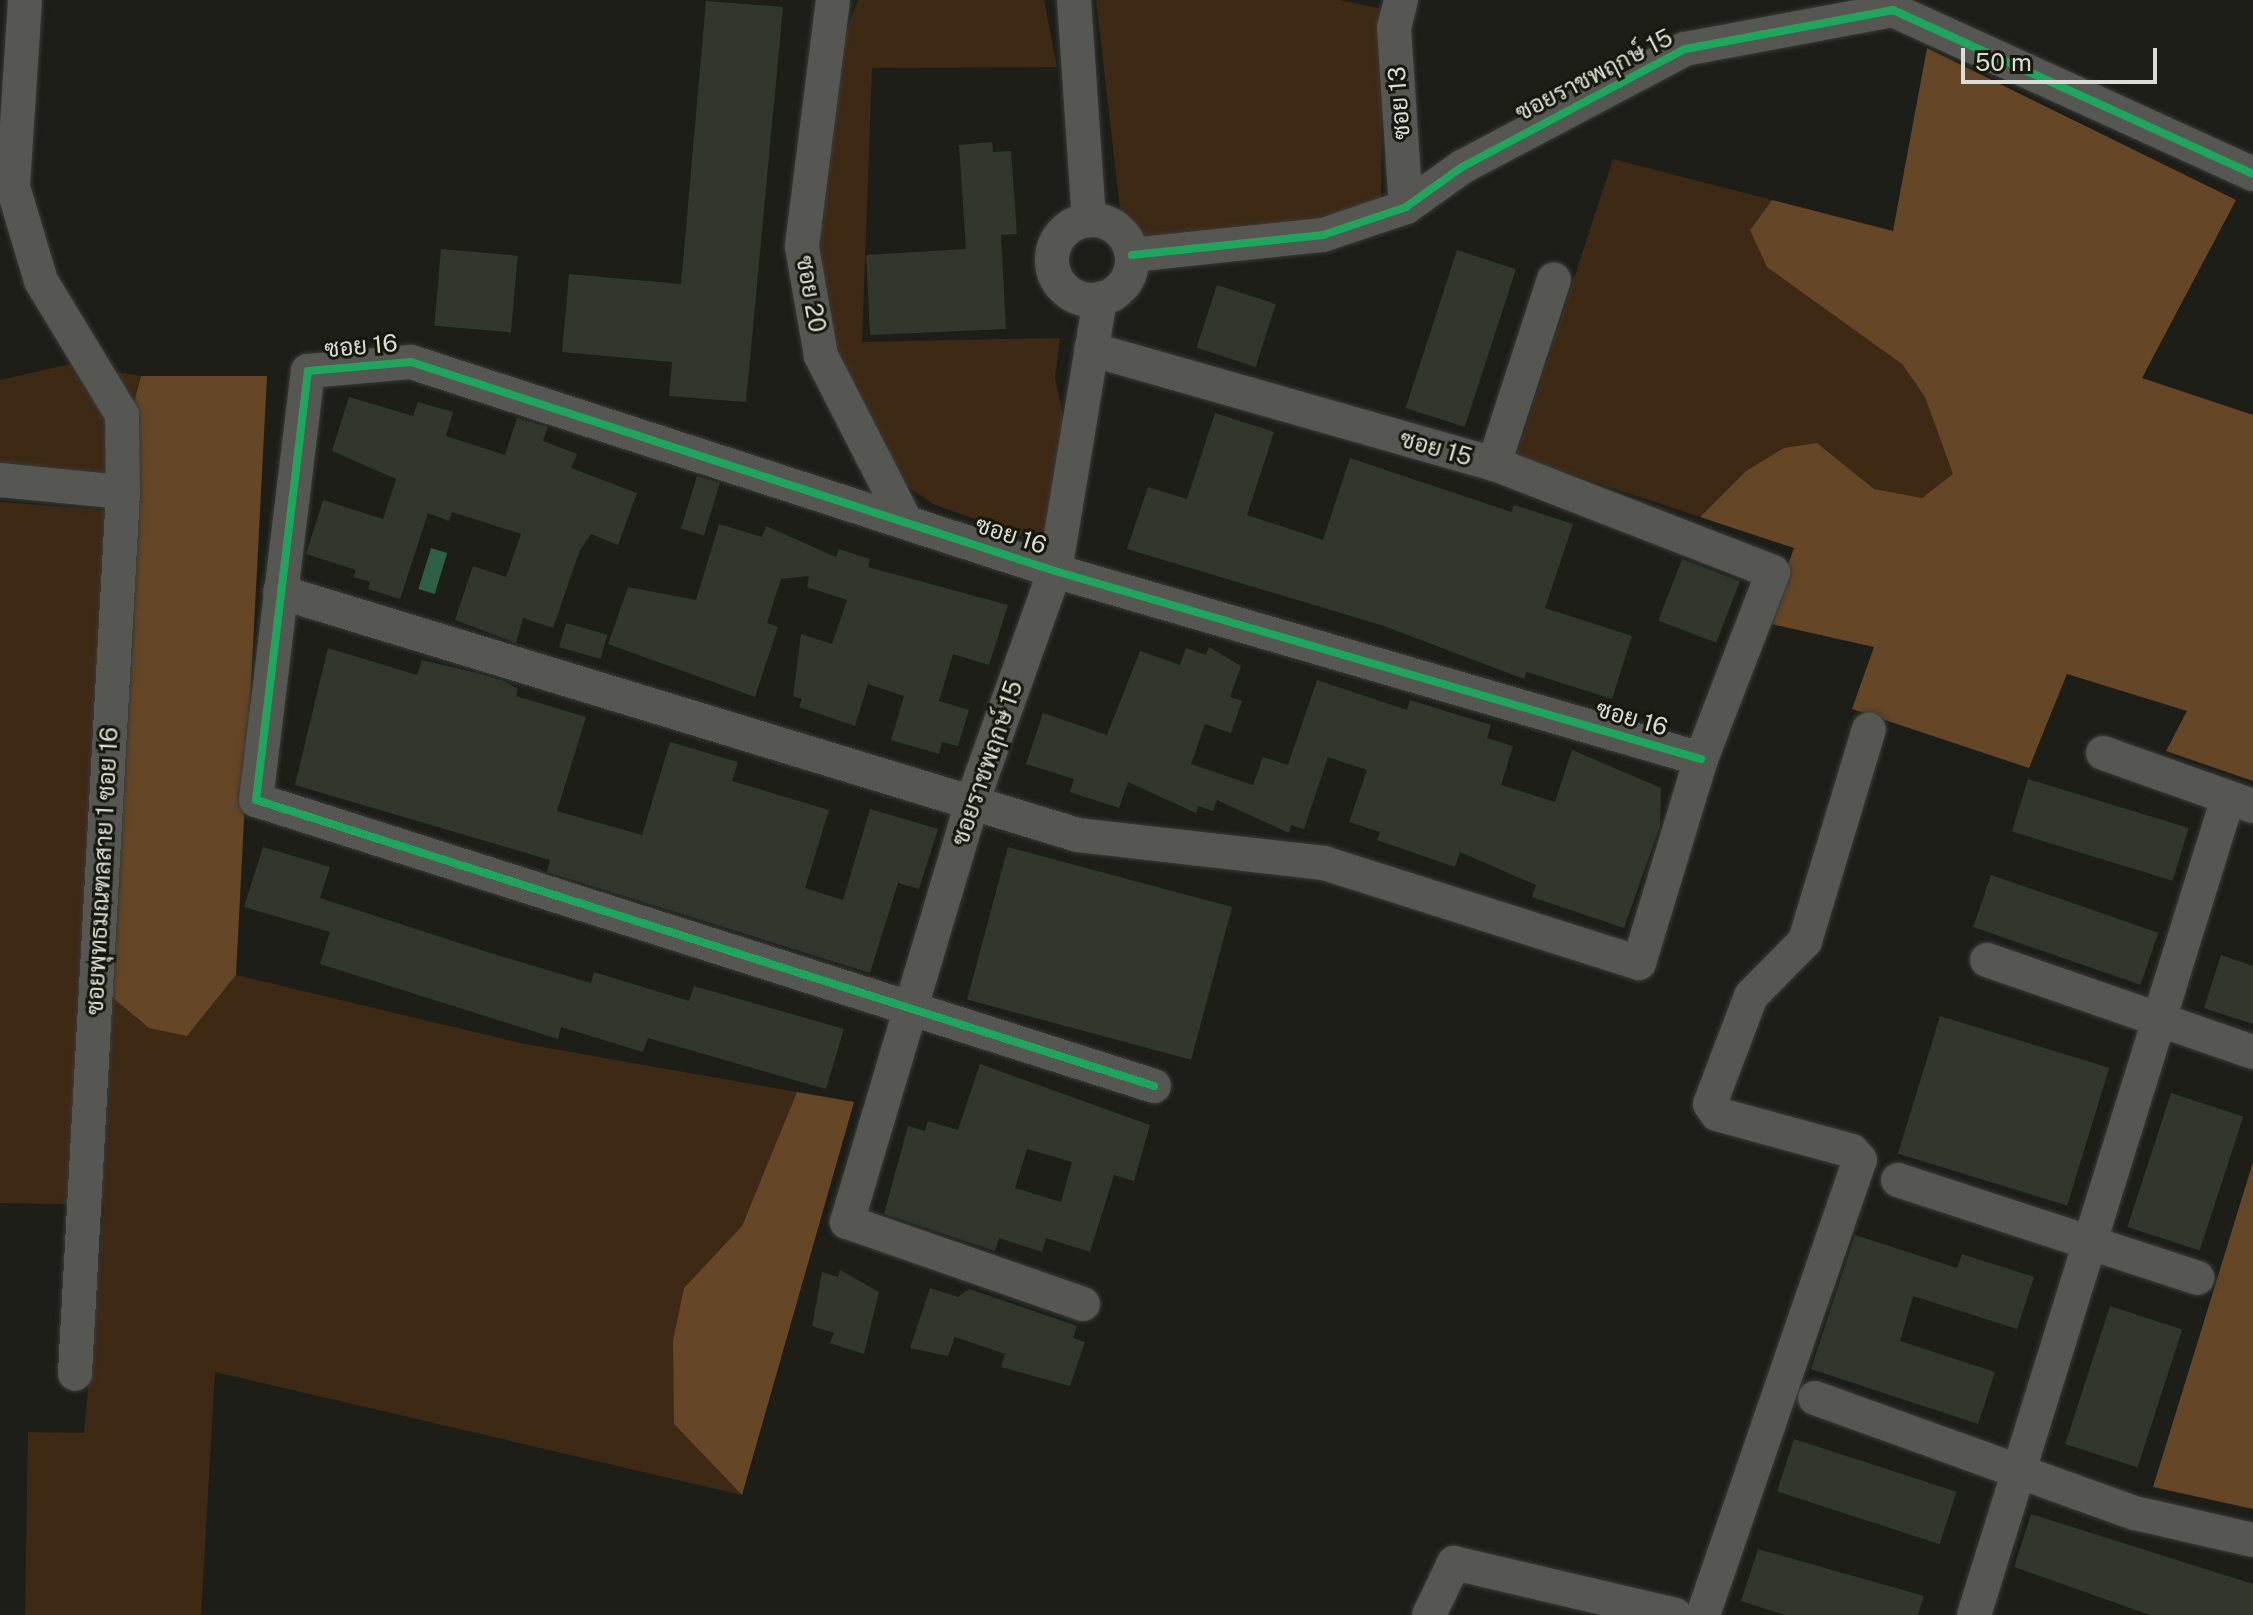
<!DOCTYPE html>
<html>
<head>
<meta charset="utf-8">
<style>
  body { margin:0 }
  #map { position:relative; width:2253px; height:1615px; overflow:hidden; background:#1d1e18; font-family:"Public Sans",Sarabun,sans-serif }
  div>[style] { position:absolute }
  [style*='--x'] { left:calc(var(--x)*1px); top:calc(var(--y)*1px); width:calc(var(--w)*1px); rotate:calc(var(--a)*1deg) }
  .green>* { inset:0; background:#3e2915 }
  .forest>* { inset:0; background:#654626 }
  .water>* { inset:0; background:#2f5f46; transform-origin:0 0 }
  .building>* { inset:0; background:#31372d; transform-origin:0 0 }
  .roads { filter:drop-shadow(0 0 2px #393a36) drop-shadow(0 0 2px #393a36) }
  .minor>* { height:34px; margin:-17px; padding:0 17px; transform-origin:17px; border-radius:17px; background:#565652 }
  .minor>.ring { margin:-17px; padding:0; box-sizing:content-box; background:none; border:34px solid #565652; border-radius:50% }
  .cycleway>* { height:8px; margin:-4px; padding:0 4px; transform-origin:4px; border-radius:4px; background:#20a55d }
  span { translate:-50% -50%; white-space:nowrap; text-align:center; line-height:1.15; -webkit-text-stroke:6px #16170d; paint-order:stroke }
  .street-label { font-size:24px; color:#dbdcd5 }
  .scale { position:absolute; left:1961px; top:48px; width:196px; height:36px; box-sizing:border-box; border:4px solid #dbdcd5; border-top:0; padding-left:10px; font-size:24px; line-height:28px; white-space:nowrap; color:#dbdcd5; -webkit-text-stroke:6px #16170d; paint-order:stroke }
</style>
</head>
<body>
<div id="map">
  <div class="green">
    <i style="clip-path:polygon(858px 0,1044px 0,1057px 67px,872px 68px,862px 342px,1060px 338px,1055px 378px,1067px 433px,1052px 524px,1031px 540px,933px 504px,895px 478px,824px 333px,818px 216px,838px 53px)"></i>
    <i style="clip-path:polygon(1096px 0,1340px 0,1383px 9px,1381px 198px,1355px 212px,1262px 234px,1146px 236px,1120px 209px)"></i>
    <i style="clip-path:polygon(1613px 159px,1772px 200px,1750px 230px,1902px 364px,1925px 397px,1954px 474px,1922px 498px,1874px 489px,1817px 443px,1746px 471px,1700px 517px,1516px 456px)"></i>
    <i style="clip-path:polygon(70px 364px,141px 376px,113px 482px,0 472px,0 380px)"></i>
    <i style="clip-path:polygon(0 502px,106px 510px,187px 1036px,236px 975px,520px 1043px,797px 1092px,742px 1226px,684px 1288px,674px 1424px,742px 1495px,215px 1372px,201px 1615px,25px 1615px,28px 1432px,84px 1433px,104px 1205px,0 1203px)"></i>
  </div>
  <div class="forest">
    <i style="clip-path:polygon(1927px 48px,2236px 200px,2142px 378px,2253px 415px,2253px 781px,2166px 751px,2187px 711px,2067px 674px,2029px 768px,1852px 709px,1874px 647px,1767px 623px,1794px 548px,1700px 517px,1746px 471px,1784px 448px,1817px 443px,1874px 489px,1922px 498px,1953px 474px,1925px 397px,1902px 364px,1767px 267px,1750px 230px,1772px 200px,1893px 231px)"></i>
    <i style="clip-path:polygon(141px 376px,267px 376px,236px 975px,187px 1036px,149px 1028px,82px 972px,106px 510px)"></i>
    <i style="clip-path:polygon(797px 1092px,854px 1102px,742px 1495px,674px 1424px,673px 1340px,684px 1288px,742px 1226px)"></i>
    <i style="clip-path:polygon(2253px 1162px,2253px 1509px,2153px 1487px)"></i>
  </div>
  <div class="water">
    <i style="left:431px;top:548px;width:17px;height:43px;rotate:17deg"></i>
  </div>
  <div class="building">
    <i style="clip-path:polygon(706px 1px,783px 7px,746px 402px,669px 396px,672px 362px,562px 352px,569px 274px,681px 284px)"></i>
    <i style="clip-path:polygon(992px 142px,993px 152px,1011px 151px,1017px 234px,1001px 235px,1006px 329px,870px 335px,866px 255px,966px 249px,959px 145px)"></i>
    <i style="left:441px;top:249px;width:77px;height:77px;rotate:5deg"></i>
    <i style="left:1457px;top:250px;width:62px;height:166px;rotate:18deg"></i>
    <i style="left:1217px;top:285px;width:62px;height:66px;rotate:18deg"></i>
    <i style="clip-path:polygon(349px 397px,413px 416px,418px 402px,453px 412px,446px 436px,505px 455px,517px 418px,548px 427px,543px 441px,577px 454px,571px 468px,637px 493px,618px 545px,591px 534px,580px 550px,553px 628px,523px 618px,516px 643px,455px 620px,473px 566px,506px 577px,521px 534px,452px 512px,449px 521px,428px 513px,400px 599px,368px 589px,370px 582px,353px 577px,356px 570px,306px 554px,323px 500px,383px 519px,396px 479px,332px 451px)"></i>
    <i style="clip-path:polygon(1215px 413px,1274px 432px,1247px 515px,1323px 540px,1350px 458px,1511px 512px,1514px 505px,1573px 524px,1545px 608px,1632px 636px,1612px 699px,1527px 672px,1524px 679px,1384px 626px,1127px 549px,1148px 487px,1187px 499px)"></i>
    <i style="left:697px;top:476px;width:24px;height:55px;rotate:17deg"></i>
    <i style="clip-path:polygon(719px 524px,762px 537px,766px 526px,836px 557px,839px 549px,870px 559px,868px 567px,1008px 605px,989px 665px,953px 654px,939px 701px,969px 710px,958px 746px,942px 742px,939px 754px,891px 740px,904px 696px,868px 684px,855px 726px,799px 707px,802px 699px,793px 696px,801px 634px,832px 644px,847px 600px,807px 587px,809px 576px,781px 579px,767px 623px,778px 627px,755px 697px,608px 644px,628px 587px,696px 600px)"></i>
    <i style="left:1682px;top:559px;width:62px;height:66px;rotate:21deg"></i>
    <i style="left:566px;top:623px;width:43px;height:25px;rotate:16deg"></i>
    <i style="clip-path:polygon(1209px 647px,1241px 666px,1230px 697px,1242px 701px,1231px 733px,1205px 724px,1191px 764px,1253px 785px,1263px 757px,1288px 765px,1317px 680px,1407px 710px,1410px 700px,1491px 725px,1487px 738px,1513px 746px,1501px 785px,1555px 802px,1572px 750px,1661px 788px,1660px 826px,1624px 928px,1532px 897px,1536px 885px,1460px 852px,1455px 867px,1377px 840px,1380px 832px,1349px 822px,1367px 770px,1328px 757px,1304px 829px,1291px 825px,1289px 833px,1217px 800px,1213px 811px,1198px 806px,1196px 813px,1128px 782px,1119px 808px,1070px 792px,1074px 779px,1026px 764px,1043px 713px,1107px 735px,1140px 651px,1180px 665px,1186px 648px,1206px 655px)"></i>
    <i style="clip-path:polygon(328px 648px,417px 675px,422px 660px,477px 673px,504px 681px,518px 689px,516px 696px,586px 717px,557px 811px,642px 835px,670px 742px,738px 762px,732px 781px,829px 810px,805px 888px,843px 900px,870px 809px,938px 829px,919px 889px,898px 883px,870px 973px,547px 872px,550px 860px,295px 785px)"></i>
    <i style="left:2028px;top:779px;width:168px;height:55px;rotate:17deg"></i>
    <i style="clip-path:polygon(263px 847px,330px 867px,320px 898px,487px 952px,591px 983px,594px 972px,689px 1001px,694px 986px,844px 1029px,826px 1089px,648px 1038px,643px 1052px,561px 1027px,558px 1039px,320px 964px,330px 932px,244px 907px)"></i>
    <i style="left:1008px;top:847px;width:232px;height:158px;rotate:15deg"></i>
    <i style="left:1991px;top:875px;width:177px;height:55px;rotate:19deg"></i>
    <i style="clip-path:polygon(2221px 955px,2253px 966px,2253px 1024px,2204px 1008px)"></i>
    <i style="left:1940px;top:1016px;width:177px;height:144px;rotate:17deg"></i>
    <i style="clip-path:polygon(evenodd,980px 1064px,1150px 1125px,1134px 1181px,1114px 1175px,1090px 1252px,1046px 1238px,1042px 1252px,999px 1238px,995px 1251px,884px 1214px,908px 1126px,925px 1131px,928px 1121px,958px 1130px,980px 1064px,1027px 1149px,1072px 1162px,1061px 1202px,1015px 1188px,1027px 1149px)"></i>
    <i style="left:2171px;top:1093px;width:76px;height:141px;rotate:18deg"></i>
    <i style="clip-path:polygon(1855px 1235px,1957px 1268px,1962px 1254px,2034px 1277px,2017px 1329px,1913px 1296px,1900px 1341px,1995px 1372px,1978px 1424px,1811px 1369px)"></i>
    <i style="clip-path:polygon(840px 1270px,879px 1292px,864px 1354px,830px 1343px,834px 1333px,812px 1326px,822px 1272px,838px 1277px)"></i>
    <i style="clip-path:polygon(930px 1288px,958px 1297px,969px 1289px,1077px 1326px,1073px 1338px,1085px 1342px,1070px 1386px,1001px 1367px,1005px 1354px,955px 1337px,948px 1356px,910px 1348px)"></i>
    <i style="left:2110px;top:1306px;width:76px;height:145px;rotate:18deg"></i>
    <i style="left:1794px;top:1439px;width:171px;height:55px;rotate:18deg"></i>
    <i style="clip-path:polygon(2031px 1514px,2253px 1584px,2253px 1615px,2150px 1615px,2014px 1567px)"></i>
    <i style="clip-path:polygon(1758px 1549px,1924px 1596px,1918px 1615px,1785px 1615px,1741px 1601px)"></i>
  </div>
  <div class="roads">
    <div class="minor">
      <i style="--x:25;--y:0;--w:187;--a:93.7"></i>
      <i style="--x:13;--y:187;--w:98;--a:73.4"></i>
      <i style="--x:41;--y:281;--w:157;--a:58.8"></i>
      <i style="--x:122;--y:415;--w:77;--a:89.3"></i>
      <i style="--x:833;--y:0;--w:249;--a:97.2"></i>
      <i style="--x:802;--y:247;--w:111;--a:80.1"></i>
      <i style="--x:821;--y:356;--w:186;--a:62.9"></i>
      <i style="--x:1074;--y:0;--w:221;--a:86.1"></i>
      <i style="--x:1401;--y:0;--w:29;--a:104"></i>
      <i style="--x:1394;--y:28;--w:179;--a:86.2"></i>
      <i class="ring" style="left:1052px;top:220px;width:46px;height:46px"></i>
      <i style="--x:1132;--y:255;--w:192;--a:-6"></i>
      <i style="--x:1323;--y:235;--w:88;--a:-18.6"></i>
      <i style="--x:1406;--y:207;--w:69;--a:-35.5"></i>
      <i style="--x:1462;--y:167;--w:252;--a:-27.9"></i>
      <i style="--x:1685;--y:49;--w:212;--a:-10.6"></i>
      <i style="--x:1893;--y:10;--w:396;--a:24.5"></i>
      <i style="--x:1494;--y:464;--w:194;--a:-72"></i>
      <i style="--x:0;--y:480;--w:124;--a:5.6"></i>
      <i style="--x:123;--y:492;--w:883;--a:93.12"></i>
      <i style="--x:280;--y:592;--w:834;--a:16.94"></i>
      <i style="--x:1078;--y:835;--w:248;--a:6.5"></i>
      <i style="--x:1324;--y:863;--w:330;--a:17.6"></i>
      <i style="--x:1639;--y:963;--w:213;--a:-73.1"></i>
      <i style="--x:1701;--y:759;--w:200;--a:-68.9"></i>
      <i style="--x:1773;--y:572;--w:299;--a:-158.8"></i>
      <i style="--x:1494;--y:464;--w:419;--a:-164.1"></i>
      <i style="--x:2103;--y:753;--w:159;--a:19.5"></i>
      <i style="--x:1987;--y:960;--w:281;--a:19.1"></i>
      <i style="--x:1154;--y:1086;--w:942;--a:-162.33"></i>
      <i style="--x:256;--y:800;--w:432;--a:-83.1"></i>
      <i style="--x:308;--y:371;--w:103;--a:-5"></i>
      <i style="--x:411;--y:362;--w:677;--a:17.98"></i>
      <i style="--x:1055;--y:571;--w:673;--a:16.23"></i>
      <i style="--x:1898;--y:1180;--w:315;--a:18.1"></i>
      <i style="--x:1083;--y:1304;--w:250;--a:-160.8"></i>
      <i style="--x:847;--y:1222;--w:435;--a:-73.4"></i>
      <i style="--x:971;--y:805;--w:249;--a:-70.3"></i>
      <i style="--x:1055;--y:571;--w:276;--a:-80.6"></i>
      <i style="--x:1815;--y:1398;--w:340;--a:19.8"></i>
      <i style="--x:2135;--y:1513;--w:121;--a:12.9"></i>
      <i style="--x:1429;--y:1615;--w:58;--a:-64.3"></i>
      <i style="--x:1454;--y:1563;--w:227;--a:13.2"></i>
      <i style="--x:1703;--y:1615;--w:481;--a:-71"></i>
      <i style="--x:1860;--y:1160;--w:12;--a:-132"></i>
      <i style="--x:1852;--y:1151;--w:140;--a:-164.7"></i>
      <i style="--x:1717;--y:1114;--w:12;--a:-125"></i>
      <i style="--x:1710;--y:1104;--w:116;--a:-69.2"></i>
      <i style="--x:1751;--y:996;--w:77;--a:-45.5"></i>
      <i style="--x:1805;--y:941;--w:221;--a:-73.2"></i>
      <i style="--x:1974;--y:1615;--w:856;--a:-72.73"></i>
    </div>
  </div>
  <div class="cycleway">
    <i style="--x:1132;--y:255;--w:192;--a:-6"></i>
    <i style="--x:1323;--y:235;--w:88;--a:-18.6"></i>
    <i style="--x:1406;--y:207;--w:69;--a:-35.5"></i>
    <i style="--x:1462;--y:167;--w:252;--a:-27.9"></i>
    <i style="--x:1685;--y:49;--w:212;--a:-10.6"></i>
    <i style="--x:1893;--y:10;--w:396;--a:24.5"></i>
    <i style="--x:1154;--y:1086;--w:942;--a:-162.33"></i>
    <i style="--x:256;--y:800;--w:432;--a:-83.1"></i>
    <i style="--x:308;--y:371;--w:103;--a:-5"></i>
    <i style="--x:411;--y:362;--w:677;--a:17.98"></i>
    <i style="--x:1055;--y:571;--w:673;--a:16.23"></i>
  </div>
  <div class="street-label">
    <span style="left:1594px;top:75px;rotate:-27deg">ซอยราชพฤกษ์ 15</span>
    <span style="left:1399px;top:103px;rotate:-94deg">ซอย 13</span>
    <span style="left:811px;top:294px;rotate:80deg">ซอย 20</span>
    <span style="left:361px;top:346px;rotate:-5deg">ซอย 16</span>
    <span style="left:1436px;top:448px;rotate:16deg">ซอย 15</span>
    <span style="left:1011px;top:535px;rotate:18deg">ซอย 16</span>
    <span style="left:1632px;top:718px;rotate:16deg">ซอย 16</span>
    <span style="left:987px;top:763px;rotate:-71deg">ซอยราชพฤกษ์ 15</span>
    <span style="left:102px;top:871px;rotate:-87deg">ซอยพุทธมณฑลสาย 1 ซอย 16</span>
  </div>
  <div class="scale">50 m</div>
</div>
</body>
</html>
